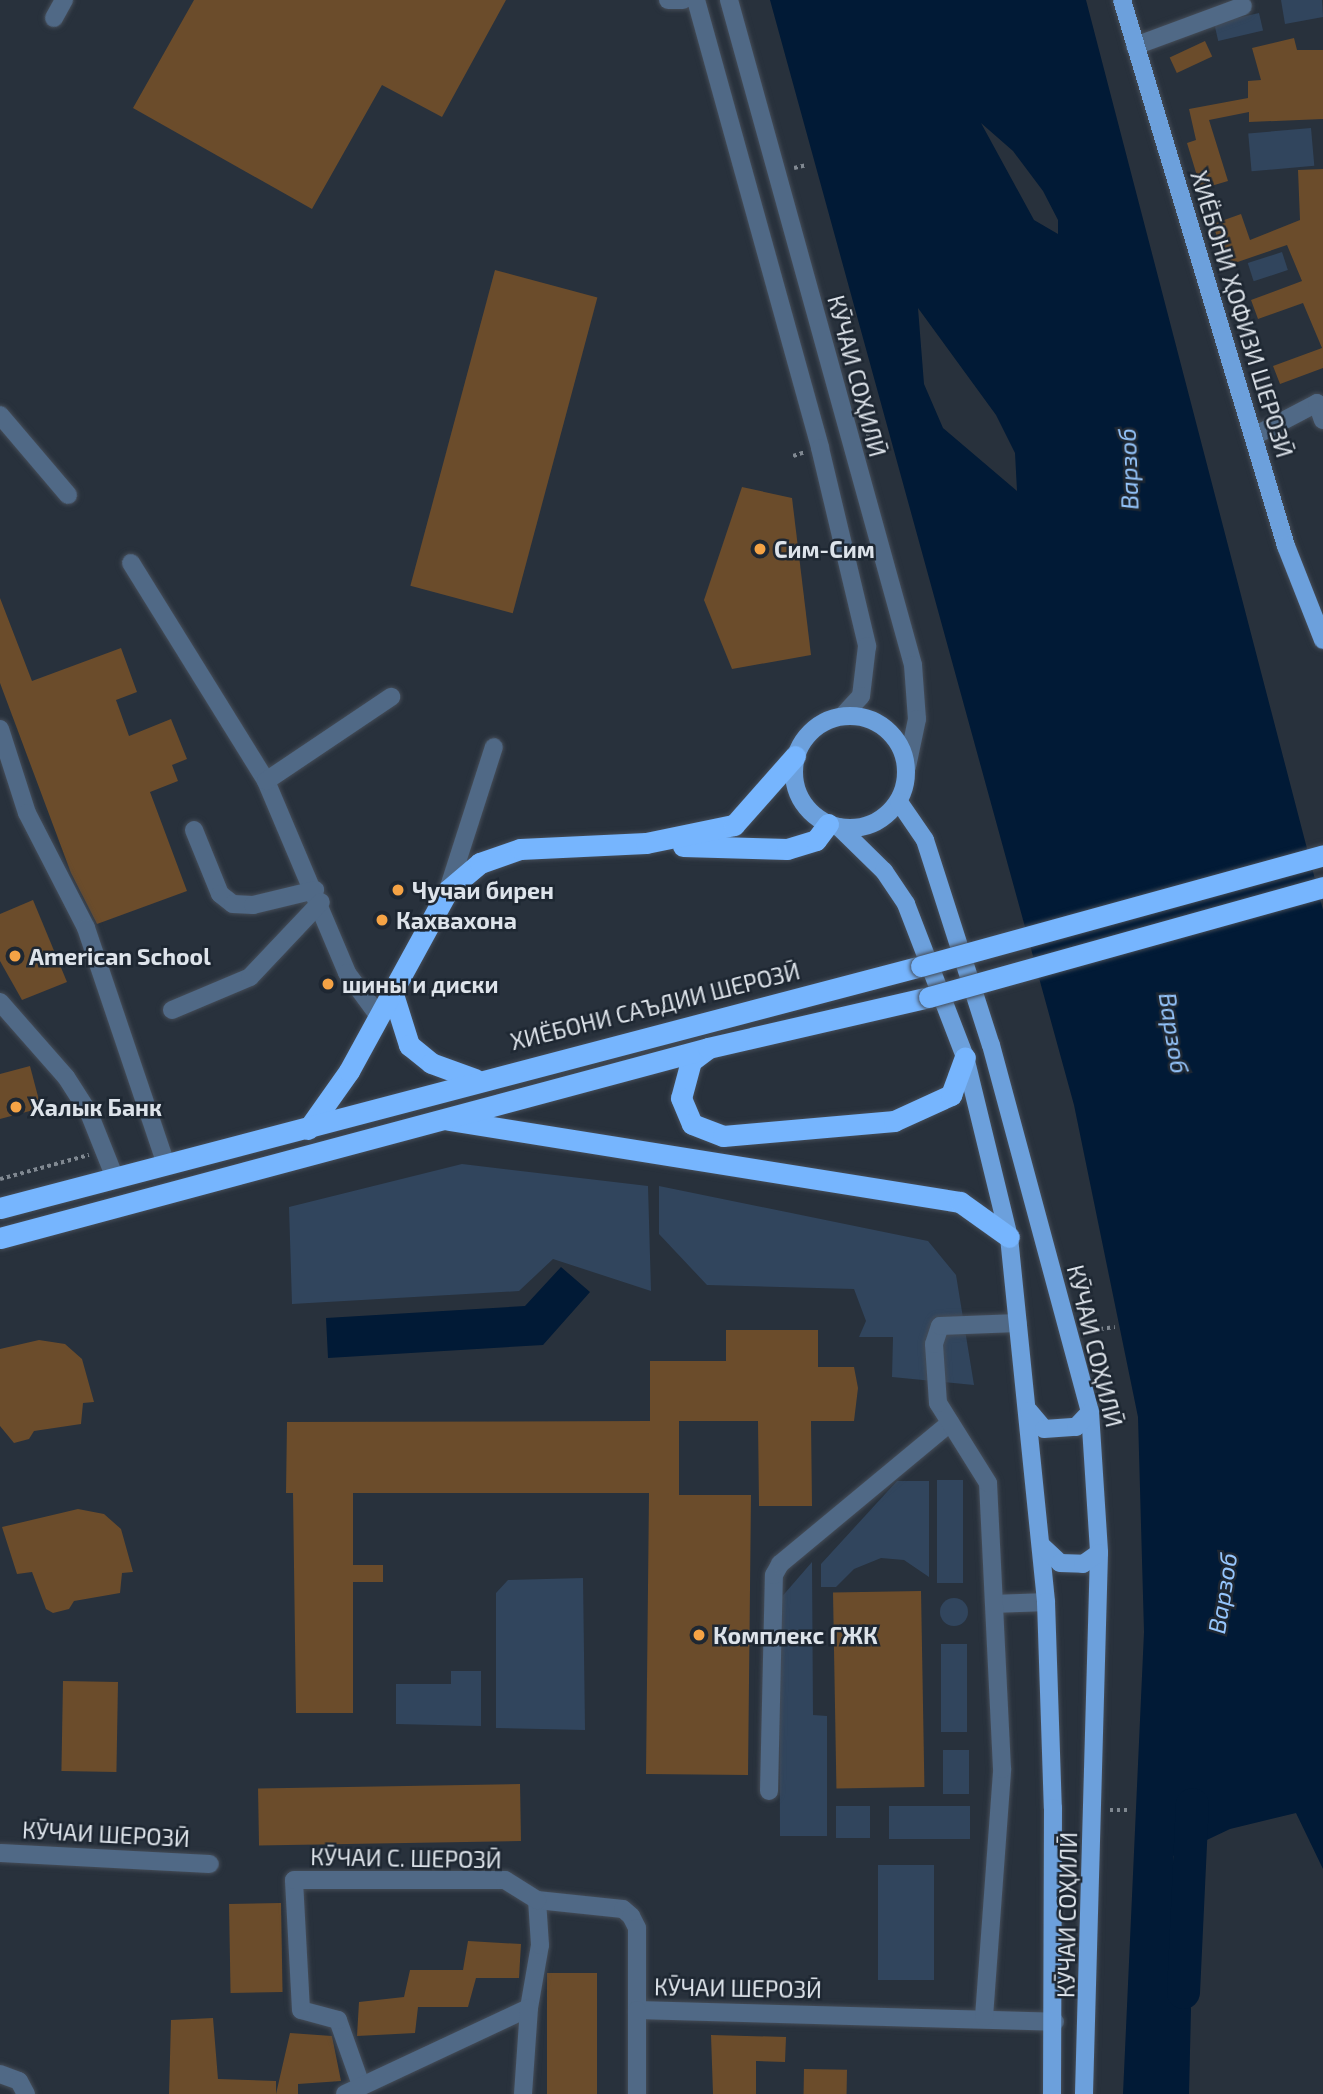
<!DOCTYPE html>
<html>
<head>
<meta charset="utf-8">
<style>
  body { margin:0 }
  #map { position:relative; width:1323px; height:2094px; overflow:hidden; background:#28313c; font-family:"Exo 2",sans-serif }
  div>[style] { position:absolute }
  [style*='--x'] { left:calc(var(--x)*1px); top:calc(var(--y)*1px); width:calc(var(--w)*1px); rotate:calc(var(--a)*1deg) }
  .green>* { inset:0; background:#31455d; transform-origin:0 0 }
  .round { border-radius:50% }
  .water>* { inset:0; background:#011a36 }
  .river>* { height:33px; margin:-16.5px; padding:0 16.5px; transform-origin:16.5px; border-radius:16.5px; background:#011a36 }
  .building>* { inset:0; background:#6b4c2b; transform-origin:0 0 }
  .path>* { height:3.5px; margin-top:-1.75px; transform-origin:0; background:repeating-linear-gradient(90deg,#808891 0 3.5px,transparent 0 7px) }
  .roads { filter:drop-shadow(0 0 2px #454d58) drop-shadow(0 0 2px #454d58) }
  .minor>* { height:18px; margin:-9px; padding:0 9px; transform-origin:9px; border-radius:9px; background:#506986 }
  .major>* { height:18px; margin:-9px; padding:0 9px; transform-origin:9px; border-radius:9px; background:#6ca0dc }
  .major>.ring { margin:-9px; padding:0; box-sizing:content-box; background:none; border:18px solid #6ca0dc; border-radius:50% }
  .highway>* { height:21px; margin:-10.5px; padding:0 10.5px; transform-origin:10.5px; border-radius:10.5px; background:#76b5fe }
  .bridges { filter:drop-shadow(0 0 2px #454d58) drop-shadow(0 0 2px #454d58) }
  .highway-bridge>* { height:21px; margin:-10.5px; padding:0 10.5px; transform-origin:10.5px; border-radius:10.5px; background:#76b5fe }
  .dots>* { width:19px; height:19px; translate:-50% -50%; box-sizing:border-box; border:4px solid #1e2732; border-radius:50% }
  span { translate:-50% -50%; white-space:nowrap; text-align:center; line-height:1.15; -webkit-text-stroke:5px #1e2732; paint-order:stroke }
  .street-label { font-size:23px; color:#dde3ea }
  .poi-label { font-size:23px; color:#dde3ea; font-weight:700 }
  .left { translate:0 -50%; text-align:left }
  .water-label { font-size:24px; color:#96c6fd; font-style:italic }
</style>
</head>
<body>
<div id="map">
  <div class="green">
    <i style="clip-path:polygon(1281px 0,1322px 0,1323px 17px,1285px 24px)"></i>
    <i style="left:1259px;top:13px;width:18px;height:46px;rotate:77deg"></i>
    <i style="left:1311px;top:128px;width:38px;height:63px;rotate:85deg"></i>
    <i style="left:1282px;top:252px;width:19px;height:36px;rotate:72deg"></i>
    <i style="clip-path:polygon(462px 1164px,648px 1186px,651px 1291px,553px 1259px,519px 1291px,292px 1304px,289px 1207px)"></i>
    <i style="clip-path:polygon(659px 1186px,928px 1241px,956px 1275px,974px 1385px,892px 1377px,893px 1337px,859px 1337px,866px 1321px,854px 1289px,707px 1285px,659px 1234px)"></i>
    <i style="left:937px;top:1480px;width:26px;height:103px"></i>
    <i style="clip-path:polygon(897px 1481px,929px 1481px,929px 1577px,904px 1560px,881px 1558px,854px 1569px,836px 1587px,821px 1587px,821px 1564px)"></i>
    <i style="clip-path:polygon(812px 1562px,813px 1715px,827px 1716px,827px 1836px,780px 1836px,779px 1600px)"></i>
    <i style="clip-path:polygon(583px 1578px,585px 1730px,496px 1728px,496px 1593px,508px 1580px)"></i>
    <i class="round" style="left:940px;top:1598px;width:28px;height:28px"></i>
    <i style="left:941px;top:1644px;width:26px;height:88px"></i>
    <i style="clip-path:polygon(451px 1671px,481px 1671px,481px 1726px,396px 1724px,396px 1684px,451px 1684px)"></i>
    <i style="left:943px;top:1750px;width:26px;height:44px"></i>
    <i style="left:836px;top:1806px;width:34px;height:32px"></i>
    <i style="left:889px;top:1806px;width:81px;height:33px"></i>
    <i style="left:878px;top:1865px;width:56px;height:115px"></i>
  </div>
  <div class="water">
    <i style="clip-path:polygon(evenodd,770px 0,1086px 0,1323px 910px,1323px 1907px,1323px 1869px,1296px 1813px,1230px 1829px,1173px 1856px,1191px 2009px,1189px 2094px,1123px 2094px,1144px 1632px,1138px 1417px,1074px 1105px,770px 0,981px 123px,1013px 151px,1043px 191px,1058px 220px,1058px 234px,1034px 220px,981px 123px,770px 0,918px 308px,996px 415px,1015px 453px,1017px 491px,943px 428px,924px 384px,918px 308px)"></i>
    <i style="clip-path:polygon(561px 1267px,590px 1292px,543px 1345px,328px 1358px,326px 1318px,525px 1306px)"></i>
  </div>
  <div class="river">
    <i style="--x:1183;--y:1992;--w:188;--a:-87.3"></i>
  </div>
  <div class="building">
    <i style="clip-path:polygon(194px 0,506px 0,442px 117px,382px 85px,312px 209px,133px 108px)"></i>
    <i style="clip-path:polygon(1294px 38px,1297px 50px,1323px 50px,1323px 119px,1249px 122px,1249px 112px,1209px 120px,1228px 181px,1201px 189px,1187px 143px,1196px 140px,1189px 109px,1248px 98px,1248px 81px,1261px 80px,1252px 48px)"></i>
    <i style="left:1205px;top:41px;width:17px;height:39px;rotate:65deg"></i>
    <i style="clip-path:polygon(1323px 169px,1323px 368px,1280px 384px,1273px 366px,1322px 348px,1303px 303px,1258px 319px,1251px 300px,1302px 281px,1287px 245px,1226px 266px,1213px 224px,1241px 214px,1250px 240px,1300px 220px,1298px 170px)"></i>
    <i style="left:495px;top:270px;width:106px;height:327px;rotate:15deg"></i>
    <i style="clip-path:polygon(742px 487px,792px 498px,811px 655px,732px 669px,704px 600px)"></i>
    <i style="clip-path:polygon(0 598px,32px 681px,121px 648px,137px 692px,116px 700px,129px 736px,171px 719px,187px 759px,172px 765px,178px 781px,150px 792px,187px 891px,97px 924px,71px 873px,0 683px)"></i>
    <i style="clip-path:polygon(33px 900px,67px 982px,22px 1000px,0 961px,0 914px)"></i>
    <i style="clip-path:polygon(30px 1066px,41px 1108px,0 1119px,0 1074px)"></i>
    <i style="clip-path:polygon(726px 1330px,818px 1330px,818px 1367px,854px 1367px,858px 1388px,854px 1421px,811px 1421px,812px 1506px,759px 1506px,758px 1421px,679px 1421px,679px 1495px,751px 1495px,748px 1775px,646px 1774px,649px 1493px,353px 1493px,353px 1565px,383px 1565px,383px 1582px,353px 1582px,353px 1713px,296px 1713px,293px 1493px,286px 1493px,287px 1422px,650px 1421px,650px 1361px,726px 1361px)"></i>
    <i style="clip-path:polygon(39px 1340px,65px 1344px,82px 1359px,94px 1402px,83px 1403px,81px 1424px,34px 1431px,29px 1439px,14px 1443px,0 1426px,0 1349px)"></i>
    <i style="clip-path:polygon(78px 1509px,104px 1514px,121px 1529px,133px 1572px,122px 1573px,120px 1593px,74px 1601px,69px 1609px,53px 1613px,46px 1609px,32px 1572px,17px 1574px,2px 1527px)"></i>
    <i style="left:921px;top:1591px;width:196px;height:88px;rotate:89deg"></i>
    <i style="left:63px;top:1681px;width:55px;height:90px;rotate:1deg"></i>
    <i style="left:520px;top:1784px;width:57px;height:262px;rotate:89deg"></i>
    <i style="left:281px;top:1903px;width:89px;height:52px;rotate:89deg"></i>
    <i style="clip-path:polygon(468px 1941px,521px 1944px,519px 1978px,476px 1978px,468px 2007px,418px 2007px,415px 2033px,357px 2036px,359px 2002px,404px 1997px,410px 1970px,463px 1970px)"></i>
    <i style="left:547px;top:1973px;width:50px;height:121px"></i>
    <i style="clip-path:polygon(213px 2018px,218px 2079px,276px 2081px,276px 2094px,169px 2094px,171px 2020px)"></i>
    <i style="clip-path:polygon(290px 2033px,332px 2036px,341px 2081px,298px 2084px,298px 2094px,276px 2094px)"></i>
    <i style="clip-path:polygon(711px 2035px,786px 2037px,785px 2062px,756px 2061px,756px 2094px,713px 2094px)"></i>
    <i style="left:804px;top:2069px;width:43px;height:25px;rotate:1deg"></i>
  </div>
  <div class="path">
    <i style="--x:794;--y:168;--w:13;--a:-13"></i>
    <i style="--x:866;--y:435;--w:16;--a:-18"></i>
    <i style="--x:793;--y:456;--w:13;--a:-18"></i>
    <i style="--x:0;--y:1179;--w:92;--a:-15.1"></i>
    <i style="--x:1086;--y:1331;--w:29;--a:-8"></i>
    <i style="--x:1110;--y:1810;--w:19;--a:0"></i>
  </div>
  <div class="roads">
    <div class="minor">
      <i style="--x:668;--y:0;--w:15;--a:0"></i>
      <i style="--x:696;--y:0;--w:465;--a:74.5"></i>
      <i style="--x:820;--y:448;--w:204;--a:76.6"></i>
      <i style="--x:867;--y:646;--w:50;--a:96.8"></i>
      <i style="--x:861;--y:696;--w:26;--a:133"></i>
      <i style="--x:729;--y:0;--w:690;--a:74.53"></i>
      <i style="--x:913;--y:665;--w:54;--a:85.8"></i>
      <i style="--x:917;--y:719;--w:49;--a:101.8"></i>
      <i style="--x:54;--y:18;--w:21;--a:-61"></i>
      <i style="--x:1135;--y:46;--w:115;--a:-20.3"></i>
      <i style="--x:0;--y:415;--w:105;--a:49.6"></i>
      <i style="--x:1254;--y:436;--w:71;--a:-27.6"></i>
      <i style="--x:1317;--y:403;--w:18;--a:71"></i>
      <i style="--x:131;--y:563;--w:256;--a:58.2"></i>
      <i style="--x:266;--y:781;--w:208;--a:67.1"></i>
      <i style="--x:347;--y:973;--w:52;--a:53.6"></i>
      <i style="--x:0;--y:729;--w:88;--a:72.2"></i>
      <i style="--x:27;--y:813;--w:129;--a:62.8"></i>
      <i style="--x:86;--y:928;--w:249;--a:71.3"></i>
      <i style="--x:266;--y:781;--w:151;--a:-33.9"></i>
      <i style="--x:194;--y:830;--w:69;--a:67.9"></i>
      <i style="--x:220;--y:894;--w:16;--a:38"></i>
      <i style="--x:233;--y:904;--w:20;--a:3"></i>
      <i style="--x:253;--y:905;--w:64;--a:-13.6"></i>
      <i style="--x:448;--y:890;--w:150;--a:-72.2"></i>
      <i style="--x:0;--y:1002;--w:100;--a:48.7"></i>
      <i style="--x:66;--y:1077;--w:43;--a:57.4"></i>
      <i style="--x:89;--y:1113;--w:70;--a:68.2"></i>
      <i style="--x:172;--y:1010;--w:85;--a:-22.9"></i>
      <i style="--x:250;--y:977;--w:103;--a:-46.6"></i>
      <i style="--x:994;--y:1604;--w:52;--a:-2.2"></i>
      <i style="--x:769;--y:1791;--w:216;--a:-88.7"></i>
      <i style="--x:774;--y:1575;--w:13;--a:-61"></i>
      <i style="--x:780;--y:1564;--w:221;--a:-39.7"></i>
      <i style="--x:0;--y:1853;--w:210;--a:3"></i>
      <i style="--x:529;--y:2008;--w:64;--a:-80.1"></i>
      <i style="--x:540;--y:1945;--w:45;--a:-93.8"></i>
      <i style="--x:537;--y:1900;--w:86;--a:6"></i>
      <i style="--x:623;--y:1909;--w:11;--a:41"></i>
      <i style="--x:631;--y:1916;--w:13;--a:63"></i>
      <i style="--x:637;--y:1928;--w:82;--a:90"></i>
      <i style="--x:637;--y:2010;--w:418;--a:1.6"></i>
      <i style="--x:984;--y:2017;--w:249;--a:-85.8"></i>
      <i style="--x:1002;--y:1769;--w:286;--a:-92.8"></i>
      <i style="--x:988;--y:1483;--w:94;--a:-122"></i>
      <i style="--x:938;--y:1403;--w:59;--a:-93.9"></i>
      <i style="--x:934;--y:1344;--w:19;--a:-72"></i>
      <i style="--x:940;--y:1326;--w:78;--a:-2.2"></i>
      <i style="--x:0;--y:2074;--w:20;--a:20"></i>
      <i style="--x:19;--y:2081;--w:15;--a:62"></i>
      <i style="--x:361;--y:2085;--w:69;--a:-109.5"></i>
      <i style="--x:338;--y:2020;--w:38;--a:-165"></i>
      <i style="--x:301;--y:2010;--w:130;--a:-93.1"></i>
      <i style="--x:294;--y:1880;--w:211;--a:0"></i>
      <i style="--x:505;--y:1880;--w:38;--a:32"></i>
      <i style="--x:345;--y:2094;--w:203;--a:-25.1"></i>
      <i style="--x:529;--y:2008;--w:86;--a:94"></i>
      <i style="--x:637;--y:2094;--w:84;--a:-90"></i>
    </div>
    <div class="major">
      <i style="--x:1122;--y:0;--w:570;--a:73.28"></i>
      <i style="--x:1286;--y:546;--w:101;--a:68.5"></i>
      <i class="ring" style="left:794px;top:716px;width:94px;height:94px"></i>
      <i style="--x:899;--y:802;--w:46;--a:55.6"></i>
      <i style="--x:925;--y:840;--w:215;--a:72.2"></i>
      <i style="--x:991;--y:1045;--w:380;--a:74.9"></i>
      <i style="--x:1090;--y:1412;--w:141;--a:86.3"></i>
      <i style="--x:1099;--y:1553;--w:541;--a:91.59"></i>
      <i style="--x:839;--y:827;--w:63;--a:44.4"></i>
      <i style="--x:884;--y:871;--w:40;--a:56"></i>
      <i style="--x:906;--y:904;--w:164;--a:68.9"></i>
      <i style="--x:965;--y:1057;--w:185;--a:76.3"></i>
      <i style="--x:1009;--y:1237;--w:367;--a:84.2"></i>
      <i style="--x:1046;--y:1602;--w:206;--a:88.1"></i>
      <i style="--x:1053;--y:1808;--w:286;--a:90.2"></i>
      <i style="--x:1029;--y:1411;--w:23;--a:50"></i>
      <i style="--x:1044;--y:1429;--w:32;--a:-4"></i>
      <i style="--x:1076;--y:1427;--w:21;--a:-47"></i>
      <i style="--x:1041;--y:1545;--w:26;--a:43"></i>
      <i style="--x:1060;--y:1563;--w:23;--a:2"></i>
      <i style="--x:1083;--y:1564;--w:19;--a:-35"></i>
    </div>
    <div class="highway">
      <i style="--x:683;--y:846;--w:104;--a:1.7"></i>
      <i style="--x:787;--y:849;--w:30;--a:-17"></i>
      <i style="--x:816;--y:840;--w:20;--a:-53"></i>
      <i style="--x:392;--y:991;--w:57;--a:72.5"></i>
      <i style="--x:409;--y:1045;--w:28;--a:39"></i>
      <i style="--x:431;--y:1063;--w:47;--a:20"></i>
      <i style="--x:707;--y:1049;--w:20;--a:143"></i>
      <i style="--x:691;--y:1061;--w:38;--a:105"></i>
      <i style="--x:681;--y:1098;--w:28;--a:67"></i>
      <i style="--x:692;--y:1124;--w:33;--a:21"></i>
      <i style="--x:723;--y:1136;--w:172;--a:-5"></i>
      <i style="--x:894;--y:1121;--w:63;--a:-24.5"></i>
      <i style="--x:951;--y:1095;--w:40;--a:-69.8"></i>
      <i style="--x:449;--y:1120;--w:518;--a:9.12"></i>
      <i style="--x:960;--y:1202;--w:60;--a:35.5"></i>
      <i style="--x:308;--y:1129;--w:71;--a:-54.7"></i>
      <i style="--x:349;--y:1071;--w:206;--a:-61.3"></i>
      <i style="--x:448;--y:890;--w:42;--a:-40.2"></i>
      <i style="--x:480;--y:863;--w:42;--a:-19.3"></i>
      <i style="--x:520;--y:849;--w:126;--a:-2.7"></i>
      <i style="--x:646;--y:843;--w:90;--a:-11.6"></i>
      <i style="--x:734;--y:825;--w:92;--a:-48.5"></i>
      <i style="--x:0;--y:1208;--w:952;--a:-14.72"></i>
      <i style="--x:0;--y:1238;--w:733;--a:-15.02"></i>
      <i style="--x:708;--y:1048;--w:227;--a:-13"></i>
    </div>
  </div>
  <div class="bridges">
    <div class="highway-bridge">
      <i style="--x:921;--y:966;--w:417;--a:-15.4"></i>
      <i style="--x:929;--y:997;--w:409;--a:-15.6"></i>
    </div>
  </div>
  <div class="dots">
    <i style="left:760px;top:549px;background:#f5a345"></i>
    <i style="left:398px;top:890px;background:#f5a345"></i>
    <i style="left:382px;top:920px;background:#f5a345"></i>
    <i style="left:15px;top:956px;background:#f5a345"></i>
    <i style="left:328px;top:984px;background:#f5a345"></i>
    <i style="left:16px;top:1107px;background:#f5a345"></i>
    <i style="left:699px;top:1635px;background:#f5a345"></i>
  </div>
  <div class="street-label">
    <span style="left:1242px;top:314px;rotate:73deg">ХИЁБОНИ ҲОФИЗИ ШЕРОЗӢ</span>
    <span style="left:857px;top:376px;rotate:75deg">КӮЧАИ СОҲИЛӢ</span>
    <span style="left:655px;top:1006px;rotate:-14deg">ХИЁБОНИ САЪДИИ ШЕРОЗӢ</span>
    <span style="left:1095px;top:1346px;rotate:76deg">КӮЧАИ СОҲИЛӢ</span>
    <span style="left:106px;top:1834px;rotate:3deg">КӮЧАИ ШЕРОЗӢ</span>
    <span style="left:406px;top:1858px;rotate:1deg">КӮЧАИ С. ШЕРОЗӢ</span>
    <span style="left:1067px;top:1915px;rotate:-89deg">КӮЧАИ СОҲИЛӢ</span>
    <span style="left:738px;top:1988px;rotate:1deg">КӮЧАИ ШЕРОЗӢ</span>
  </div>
  <div class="poi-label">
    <span class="left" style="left:774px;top:549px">Сим-Сим</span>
    <span class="left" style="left:412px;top:890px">Чучаи бирен</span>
    <span class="left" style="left:396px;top:920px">Кахвахона</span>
    <span class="left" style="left:29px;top:956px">American School</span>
    <span class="left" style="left:342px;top:984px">шины и диски</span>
    <span class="left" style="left:30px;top:1107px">Халык Банк</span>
    <span class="left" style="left:713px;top:1635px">Комплекс ГЖК</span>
  </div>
  <div class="water-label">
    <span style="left:1128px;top:469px;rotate:-92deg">Варзоб</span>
    <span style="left:1174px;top:1033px;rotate:81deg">Варзоб</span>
    <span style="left:1222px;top:1593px;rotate:-81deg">Варзоб</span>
  </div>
</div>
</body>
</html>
